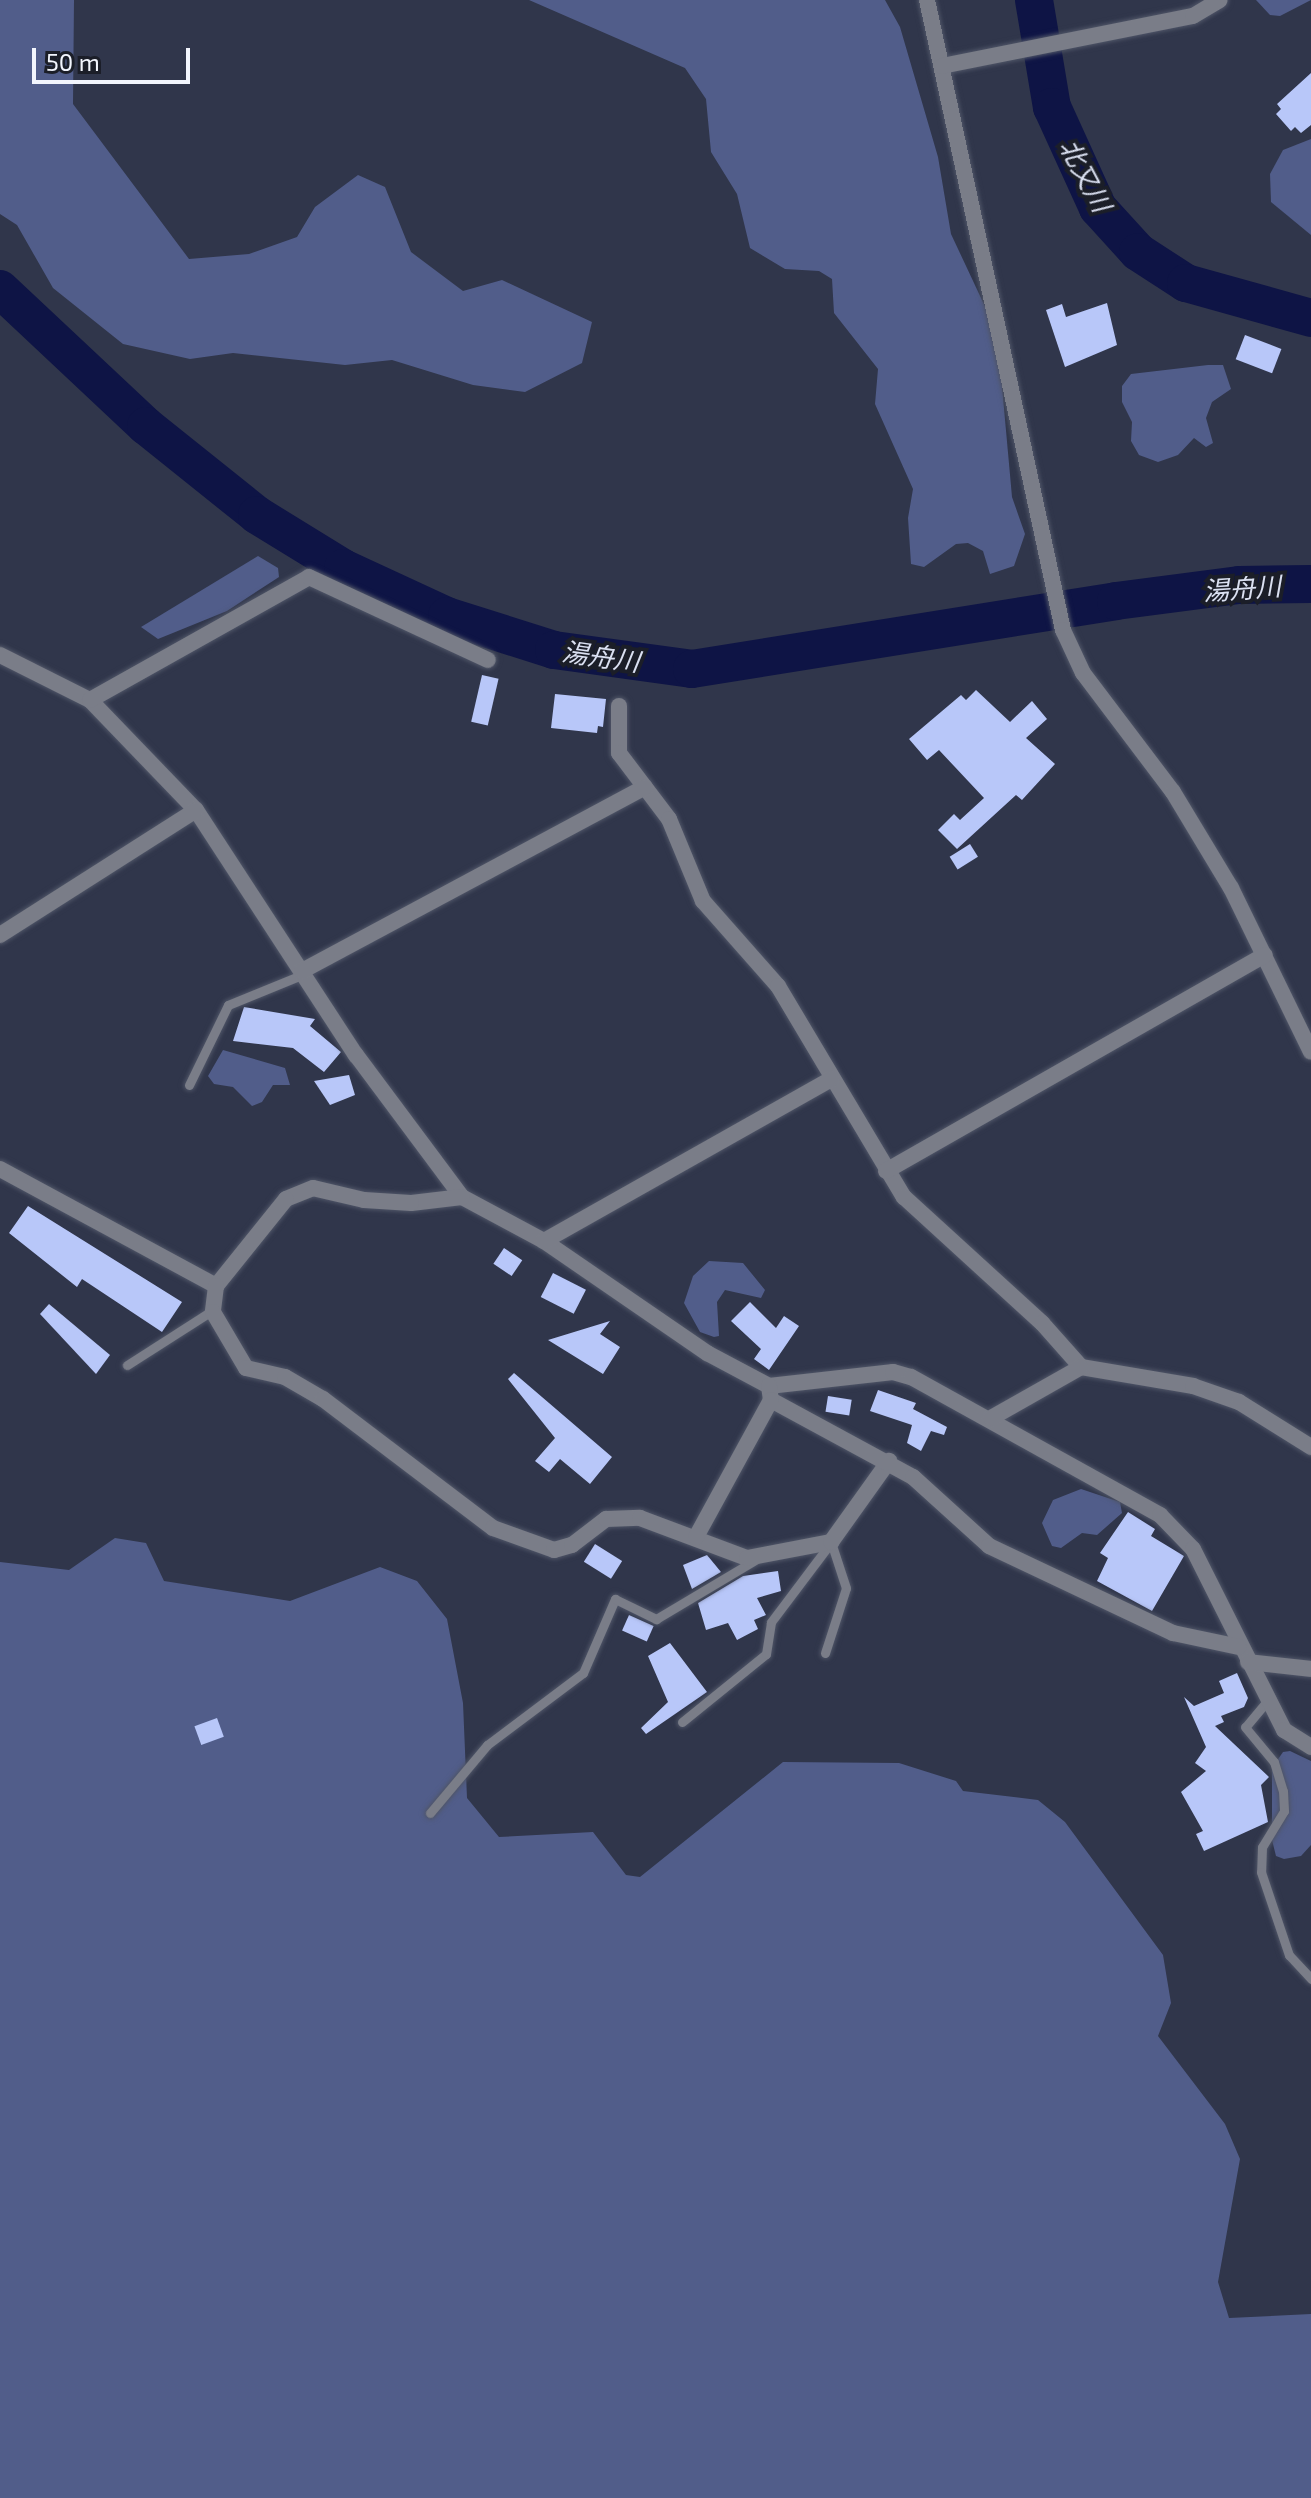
<!DOCTYPE html>
<html>
<head>
<meta charset="utf-8">
<style>
  body { margin:0 }
  #map { position:relative; width:1311px; height:2498px; overflow:hidden; background:#30364b; font-family:"Exo 2","Noto Sans JP",sans-serif }
  div>[style] { position:absolute }
  [style*='--x'] { left:calc(var(--x)*1px); top:calc(var(--y)*1px); width:calc(var(--w)*1px); rotate:calc(var(--a)*1deg) }
  .green>* { inset:0; background:#515d8a }
  .river>* { height:38px; margin:-19px; padding:0 19px; transform-origin:19px; border-radius:19px; background:#0e1445 }
  .building>* { inset:0; background:#b8c7f9; transform-origin:0 0 }
  .roads { filter:drop-shadow(0 0 2px #4f5567) drop-shadow(0 0 2px #4f5567) }
  .service>* { height:9px; margin:-4.5px; padding:0 4.5px; transform-origin:4.5px; border-radius:4.5px; background:#7a7d88 }
  .minor>* { height:16px; margin:-8px; padding:0 8px; transform-origin:8px; border-radius:8px; background:#7a7d88 }
  span { translate:-50% -50%; white-space:nowrap; text-align:center; line-height:1.15; -webkit-text-stroke:8px #1b1e28; paint-order:stroke }
  .water-label { font-size:26px; color:#dbe1f2; font-style:italic }
  .scale { position:absolute; left:32px; top:48px; width:158px; height:36px; box-sizing:border-box; border:4px solid #f2f5fd; border-top:0; padding-left:10px; font-size:24px; line-height:28px; white-space:nowrap; color:#f2f5fd; -webkit-text-stroke:6px #1b1e28; paint-order:stroke }
</style>
</head>
<body>
<div id="map">
  <div class="green">
    <i style="clip-path:polygon(0 0,74px 0,73px 104px,189px 259px,249px 254px,297px 237px,315px 207px,358px 175px,385px 187px,411px 252px,463px 291px,502px 280px,592px 322px,582px 363px,525px 392px,473px 385px,392px 360px,345px 365px,233px 353px,190px 359px,123px 344px,53px 288px,17px 225px,0 214px)"></i>
    <i style="clip-path:polygon(529px 0,885px 0,900px 27px,938px 157px,951px 234px,989px 315px,1000px 364px,1012px 497px,1025px 534px,1014px 566px,990px 574px,983px 551px,968px 543px,956px 544px,924px 567px,911px 564px,908px 518px,913px 489px,875px 404px,878px 369px,834px 313px,832px 279px,819px 271px,785px 269px,750px 248px,737px 194px,711px 152px,706px 99px,685px 68px)"></i>
    <i style="clip-path:polygon(1256px 0,1311px 0,1280px 16px,1270px 15px)"></i>
    <i style="clip-path:polygon(1311px 139px,1311px 235px,1271px 202px,1270px 174px,1283px 150px)"></i>
    <i style="clip-path:polygon(1208px 365px,1223px 365px,1231px 389px,1212px 402px,1206px 418px,1213px 443px,1206px 447px,1194px 438px,1178px 455px,1158px 462px,1139px 455px,1131px 441px,1132px 422px,1122px 402px,1122px 386px,1131px 374px)"></i>
    <i style="clip-path:polygon(258px 556px,278px 568px,279px 577px,227px 611px,158px 639px,141px 627px)"></i>
    <i style="clip-path:polygon(223px 1050px,285px 1068px,290px 1085px,273px 1085px,262px 1102px,252px 1106px,233px 1087px,214px 1084px,208px 1076px)"></i>
    <i style="clip-path:polygon(709px 1261px,743px 1263px,765px 1290px,761px 1298px,725px 1290px,717px 1302px,719px 1336px,714px 1337px,700px 1332px,684px 1303px,693px 1276px)"></i>
    <i style="clip-path:polygon(1081px 1489px,1120px 1502px,1122px 1513px,1097px 1535px,1082px 1533px,1061px 1548px,1052px 1546px,1042px 1523px,1053px 1500px)"></i>
    <i style="clip-path:polygon(115px 1538px,146px 1543px,164px 1581px,290px 1601px,380px 1567px,417px 1581px,447px 1619px,463px 1703px,467px 1798px,499px 1837px,593px 1832px,626px 1875px,640px 1877px,783px 1762px,899px 1763px,956px 1781px,963px 1791px,1038px 1800px,1065px 1822px,1163px 1955px,1171px 2003px,1158px 2036px,1225px 2124px,1240px 2159px,1218px 2282px,1229px 2318px,1311px 2314px,1311px 2498px,0 2498px,0 1562px,69px 1570px)"></i>
    <i style="clip-path:polygon(1290px 1751px,1311px 1761px,1311px 1845px,1301px 1856px,1284px 1859px,1276px 1856px,1272px 1840px,1272px 1768px,1283px 1752px)"></i>
  </div>
  <div class="river">
    <i style="--x:1034;--y:0;--w:109;--a:80.5"></i>
    <i style="--x:1052;--y:107;--w:111;--a:65.5"></i>
    <i style="--x:1098;--y:208;--w:59;--a:47.7"></i>
    <i style="--x:1138;--y:252;--w:57;--a:32.9"></i>
    <i style="--x:1186;--y:283;--w:130;--a:15.6"></i>
    <i style="--x:0;--y:289;--w:200;--a:43.2"></i>
    <i style="--x:146;--y:426;--w:142;--a:38.7"></i>
    <i style="--x:257;--y:515;--w:101;--a:31.6"></i>
    <i style="--x:343;--y:568;--w:115;--a:24.8"></i>
    <i style="--x:447;--y:616;--w:112;--a:17.6"></i>
    <i style="--x:554;--y:650;--w:139;--a:7.8"></i>
    <i style="--x:692;--y:669;--w:429;--a:-9.1"></i>
    <i style="--x:1116;--y:601;--w:124;--a:-7.4"></i>
    <i style="--x:1239;--y:585;--w:72;--a:-0.8"></i>
  </div>
  <div class="building">
    <i style="clip-path:polygon(1311px 73px,1311px 125px,1301px 133px,1295px 127px,1291px 131px,1276px 114px,1281px 109px,1277px 104px)"></i>
    <i style="clip-path:polygon(1107px 303px,1117px 345px,1065px 367px,1046px 310px,1062px 304px,1066px 317px)"></i>
    <i style="left:1245px;top:335px;width:39px;height:26px;rotate:21deg"></i>
    <i style="left:482px;top:675px;width:17px;height:48px;rotate:13deg"></i>
    <i style="clip-path:polygon(976px 690px,1010px 722px,1032px 701px,1047px 719px,1026px 738px,1055px 764px,1022px 800px,1016px 795px,957px 849px,938px 830px,954px 814px,960px 820px,984px 798px,939px 750px,927px 760px,909px 739px,961px 695px,966px 700px)"></i>
    <i style="clip-path:polygon(555px 694px,606px 699px,603px 727px,598px 726px,597px 733px,551px 728px)"></i>
    <i style="left:970px;top:844px;width:15px;height:24px;rotate:58deg"></i>
    <i style="clip-path:polygon(244px 1007px,315px 1019px,310px 1026px,341px 1052px,324px 1072px,293px 1048px,233px 1041px)"></i>
    <i style="clip-path:polygon(349px 1075px,355px 1095px,330px 1105px,314px 1081px)"></i>
    <i style="clip-path:polygon(28px 1206px,182px 1302px,162px 1332px,82px 1279px,77px 1287px,9px 1233px)"></i>
    <i style="left:504px;top:1248px;width:22px;height:19px;rotate:34deg"></i>
    <i style="left:553px;top:1273px;width:37px;height:27px;rotate:27deg"></i>
    <i style="clip-path:polygon(750px 1302px,776px 1328px,784px 1316px,799px 1326px,769px 1370px,754px 1359px,761px 1349px,731px 1321px)"></i>
    <i style="clip-path:polygon(49px 1304px,110px 1355px,96px 1374px,40px 1314px)"></i>
    <i style="clip-path:polygon(610px 1321px,600px 1334px,620px 1347px,603px 1374px,548px 1340px)"></i>
    <i style="clip-path:polygon(514px 1373px,612px 1457px,590px 1484px,560px 1459px,549px 1472px,535px 1461px,555px 1438px,508px 1379px)"></i>
    <i style="clip-path:polygon(878px 1390px,916px 1403px,913px 1409px,947px 1427px,944px 1435px,931px 1431px,921px 1451px,907px 1443px,912px 1425px,870px 1411px)"></i>
    <i style="left:828px;top:1396px;width:24px;height:16px;rotate:9deg"></i>
    <i style="clip-path:polygon(1128px 1512px,1155px 1529px,1151px 1536px,1184px 1556px,1152px 1611px,1097px 1581px,1108px 1558px,1100px 1553px)"></i>
    <i style="left:595px;top:1544px;width:32px;height:21px;rotate:32deg"></i>
    <i style="clip-path:polygon(707px 1555px,721px 1572px,692px 1589px,683px 1565px)"></i>
    <i style="clip-path:polygon(778px 1571px,781px 1591px,757px 1598px,766px 1615px,754px 1620px,758px 1629px,737px 1640px,728px 1623px,706px 1630px,698px 1603px,743px 1576px)"></i>
    <i style="left:629px;top:1615px;width:27px;height:17px;rotate:24deg"></i>
    <i style="clip-path:polygon(670px 1643px,707px 1692px,646px 1734px,641px 1728px,668px 1702px,648px 1656px)"></i>
    <i style="clip-path:polygon(1237px 1673px,1248px 1698px,1244px 1707px,1221px 1716px,1224px 1722px,1215px 1726px,1269px 1777px,1261px 1785px,1268px 1822px,1204px 1851px,1196px 1834px,1203px 1831px,1181px 1792px,1206px 1771px,1195px 1763px,1206px 1747px,1184px 1697px,1194px 1706px,1224px 1693px,1219px 1681px)"></i>
    <i style="left:217px;top:1718px;width:20px;height:24px;rotate:70deg"></i>
  </div>
  <div class="roads">
    <div class="service">
      <i style="--x:189;--y:1085;--w:89;--a:-64"></i>
      <i style="--x:228;--y:1005;--w:82;--a:-22.2"></i>
      <i style="--x:127;--y:1365;--w:102;--a:-32.6"></i>
      <i style="--x:825;--y:1653;--w:68;--a:-72.1"></i>
      <i style="--x:846;--y:1588;--w:48;--a:-108.1"></i>
      <i style="--x:1268;--y:1700;--w:35;--a:130"></i>
      <i style="--x:1245;--y:1727;--w:45;--a:50.4"></i>
      <i style="--x:1274;--y:1762;--w:30;--a:73"></i>
      <i style="--x:1283;--y:1791;--w:20;--a:87"></i>
      <i style="--x:1284;--y:1811;--w:42;--a:121.4"></i>
      <i style="--x:1262;--y:1847;--w:25;--a:92"></i>
      <i style="--x:1261;--y:1872;--w:88;--a:71.4"></i>
      <i style="--x:1289;--y:1955;--w:33;--a:47"></i>
      <i style="--x:682;--y:1722;--w:108;--a:-39"></i>
      <i style="--x:766;--y:1654;--w:32;--a:-81"></i>
      <i style="--x:771;--y:1622;--w:96;--a:-53"></i>
      <i style="--x:430;--y:1813;--w:89;--a:-50"></i>
      <i style="--x:487;--y:1745;--w:120;--a:-36.9"></i>
      <i style="--x:583;--y:1673;--w:81;--a:-66.6"></i>
      <i style="--x:615;--y:1599;--w:46;--a:26"></i>
      <i style="--x:656;--y:1619;--w:115;--a:-30.8"></i>
    </div>
    <div class="minor">
      <i style="--x:927;--y:0;--w:645;--a:77.82"></i>
      <i style="--x:1063;--y:630;--w:47;--a:65.1"></i>
      <i style="--x:1083;--y:673;--w:149;--a:52.9"></i>
      <i style="--x:1173;--y:792;--w:112;--a:58.9"></i>
      <i style="--x:1231;--y:888;--w:182;--a:64"></i>
      <i style="--x:942;--y:66;--w:256;--a:-11.3"></i>
      <i style="--x:1193;--y:16;--w:31;--a:-31"></i>
      <i style="--x:0;--y:655;--w:101;--a:26.6"></i>
      <i style="--x:90;--y:700;--w:153;--a:46.1"></i>
      <i style="--x:196;--y:810;--w:293;--a:56.9"></i>
      <i style="--x:356;--y:1055;--w:177;--a:53.3"></i>
      <i style="--x:462;--y:1197;--w:93;--a:28.2"></i>
      <i style="--x:544;--y:1241;--w:198;--a:34.5"></i>
      <i style="--x:707;--y:1353;--w:70;--a:28"></i>
      <i style="--x:769;--y:1386;--w:125;--a:-6.4"></i>
      <i style="--x:893;--y:1372;--w:19;--a:16"></i>
      <i style="--x:911;--y:1377;--w:285;--a:29"></i>
      <i style="--x:1160;--y:1515;--w:47;--a:45.9"></i>
      <i style="--x:1193;--y:1549;--w:203;--a:63.3"></i>
      <i style="--x:1284;--y:1730;--w:32;--a:32"></i>
      <i style="--x:90;--y:700;--w:251;--a:-29.3"></i>
      <i style="--x:309;--y:577;--w:197;--a:24.9"></i>
      <i style="--x:619;--y:706;--w:47;--a:90"></i>
      <i style="--x:619;--y:753;--w:83;--a:52.9"></i>
      <i style="--x:669;--y:819;--w:89;--a:67.5"></i>
      <i style="--x:703;--y:901;--w:113;--a:48.6"></i>
      <i style="--x:778;--y:986;--w:246;--a:59.2"></i>
      <i style="--x:904;--y:1197;--w:187;--a:42.4"></i>
      <i style="--x:1042;--y:1323;--w:59;--a:48.4"></i>
      <i style="--x:1081;--y:1367;--w:114;--a:9.6"></i>
      <i style="--x:1193;--y:1386;--w:49;--a:19.2"></i>
      <i style="--x:1239;--y:1402;--w:85;--a:32"></i>
      <i style="--x:0;--y:935;--w:232;--a:-32.5"></i>
      <i style="--x:302;--y:971;--w:389;--a:-28.2"></i>
      <i style="--x:0;--y:1169;--w:246;--a:28.4"></i>
      <i style="--x:886;--y:1171;--w:436;--a:-29.7"></i>
      <i style="--x:462;--y:1197;--w:51;--a:173.3"></i>
      <i style="--x:411;--y:1203;--w:47;--a:-176.3"></i>
      <i style="--x:364;--y:1200;--w:52;--a:-166.8"></i>
      <i style="--x:313;--y:1188;--w:29;--a:158"></i>
      <i style="--x:286;--y:1199;--w:112;--a:128.8"></i>
      <i style="--x:216;--y:1286;--w:26;--a:97"></i>
      <i style="--x:213;--y:1312;--w:65;--a:59.5"></i>
      <i style="--x:246;--y:1368;--w:40;--a:13"></i>
      <i style="--x:285;--y:1377;--w:44;--a:30.1"></i>
      <i style="--x:323;--y:1399;--w:213;--a:37.2"></i>
      <i style="--x:493;--y:1528;--w:65;--a:19.8"></i>
      <i style="--x:554;--y:1550;--w:19;--a:-16"></i>
      <i style="--x:572;--y:1545;--w:43;--a:-37.4"></i>
      <i style="--x:606;--y:1519;--w:34;--a:-2"></i>
      <i style="--x:640;--y:1518;--w:114;--a:20.5"></i>
      <i style="--x:747;--y:1558;--w:86;--a:-10.8"></i>
      <i style="--x:831;--y:1542;--w:100;--a:-54.4"></i>
      <i style="--x:544;--y:1241;--w:330;--a:-29.4"></i>
      <i style="--x:769;--y:1386;--w:14;--a:82"></i>
      <i style="--x:771;--y:1400;--w:162;--a:28.5"></i>
      <i style="--x:913;--y:1477;--w:103;--a:42.2"></i>
      <i style="--x:989;--y:1546;--w:204;--a:25.3"></i>
      <i style="--x:1173;--y:1633;--w:67;--a:12"></i>
      <i style="--x:991;--y:1418;--w:103;--a:-29.5"></i>
      <i style="--x:696;--y:1537;--w:156;--a:-61.3"></i>
      <i style="--x:1248;--y:1662;--w:63;--a:6.3"></i>
    </div>
  </div>
  <div class="water-label">
    <span style="left:1086px;top:175px;rotate:62deg">北又川</span>
    <span style="left:1242px;top:588px;rotate:-4deg">湯舟川</span>
    <span style="left:601px;top:656px;rotate:8deg">湯舟川</span>
  </div>
  <div class="scale">50 m</div>
</div>
</body>
</html>
